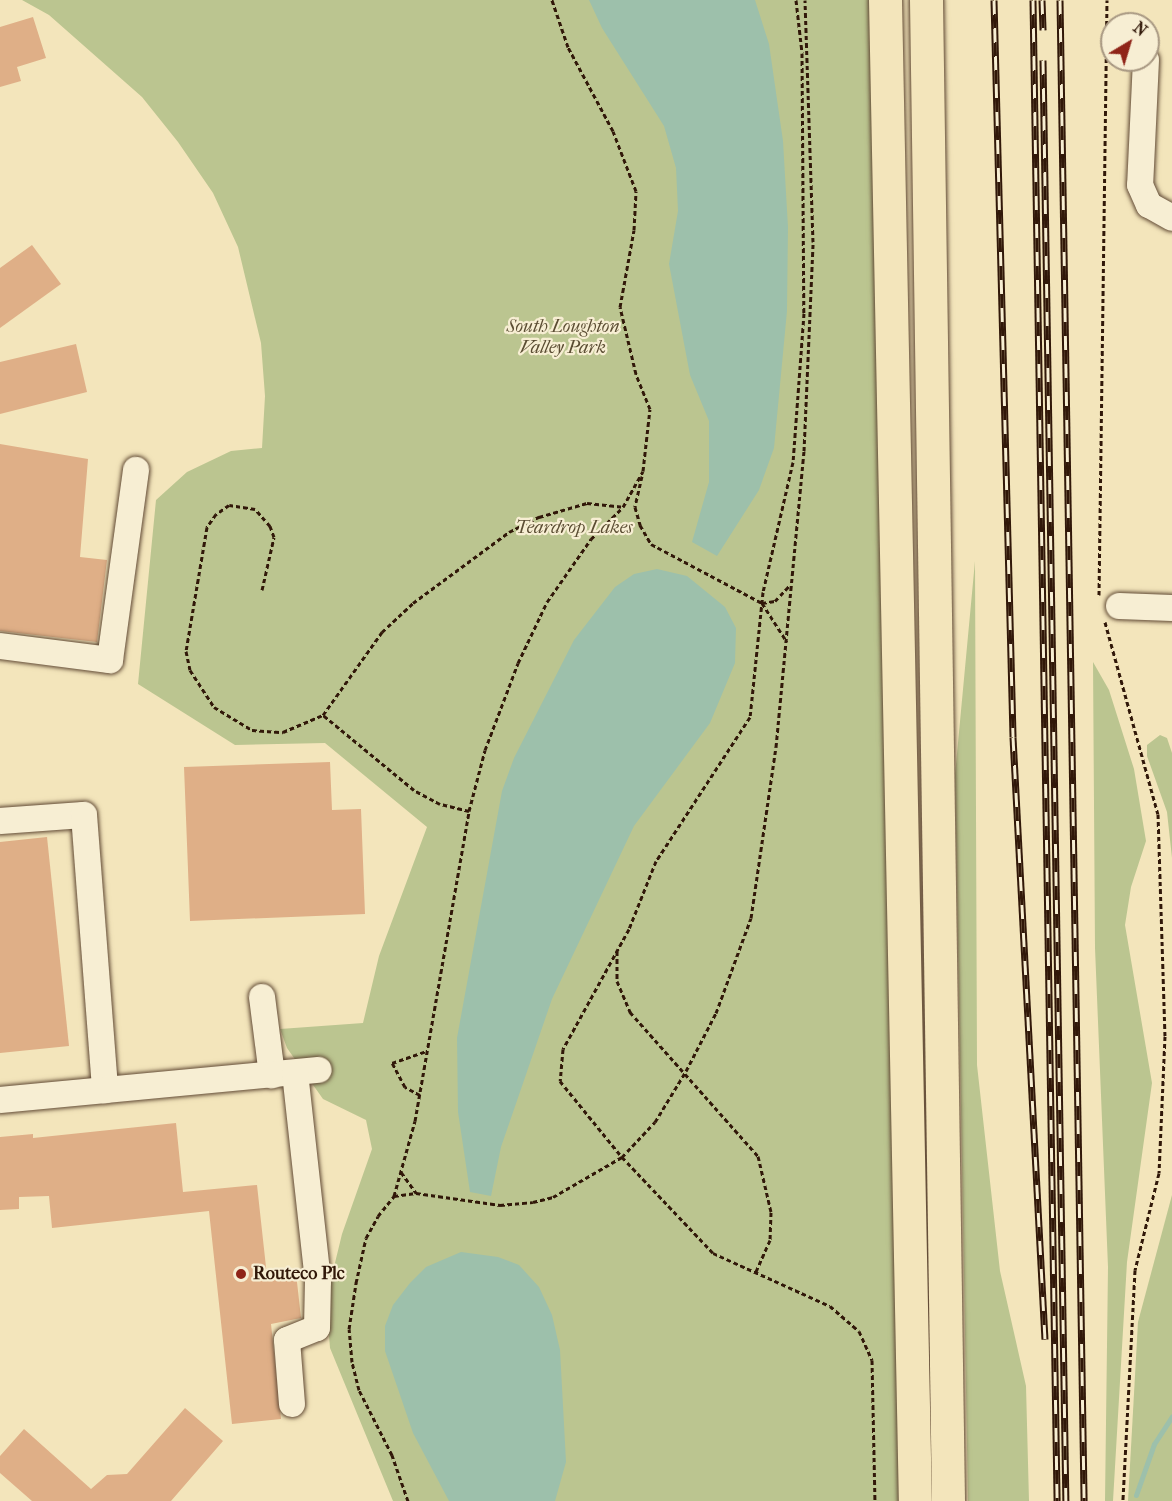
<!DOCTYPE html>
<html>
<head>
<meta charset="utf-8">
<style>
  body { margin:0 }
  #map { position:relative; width:1172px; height:1501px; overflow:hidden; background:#f3e5bb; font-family:"IM FELL French Canon",serif }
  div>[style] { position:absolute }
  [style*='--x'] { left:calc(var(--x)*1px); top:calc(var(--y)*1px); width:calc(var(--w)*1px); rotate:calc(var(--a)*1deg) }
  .green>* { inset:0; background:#bbc590 }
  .water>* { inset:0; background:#9dc0ab }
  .stream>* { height:5px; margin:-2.5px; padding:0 2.5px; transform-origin:2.5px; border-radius:2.5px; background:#9dc0ab }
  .building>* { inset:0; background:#dfaf87 }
  .path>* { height:3px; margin-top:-1.5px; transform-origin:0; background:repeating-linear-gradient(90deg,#311809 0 4.5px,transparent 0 7.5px) }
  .roads { filter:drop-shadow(0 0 2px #624b36) drop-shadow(0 0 2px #624b36) }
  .minor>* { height:26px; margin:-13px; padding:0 13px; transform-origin:13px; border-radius:13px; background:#f7eed3 }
  .highway>* { height:33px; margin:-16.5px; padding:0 16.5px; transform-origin:16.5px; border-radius:16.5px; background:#f3e5bb }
  .rail>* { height:7px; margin-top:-3.5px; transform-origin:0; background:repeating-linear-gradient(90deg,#f7eed3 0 14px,#311809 0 28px); box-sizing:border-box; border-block:2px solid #311809 }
  .dots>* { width:16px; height:16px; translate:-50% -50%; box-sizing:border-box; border:3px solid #f7eed3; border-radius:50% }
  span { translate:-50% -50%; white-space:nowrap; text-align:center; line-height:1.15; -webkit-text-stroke:4.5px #f7eed3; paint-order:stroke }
  .park-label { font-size:18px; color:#5a4c32; font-style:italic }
  .poi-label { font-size:18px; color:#311809; font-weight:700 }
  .left { translate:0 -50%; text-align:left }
  .north { position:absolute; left:1100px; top:12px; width:60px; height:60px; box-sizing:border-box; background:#f7eed3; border:2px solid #a89882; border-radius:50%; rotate:38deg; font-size:16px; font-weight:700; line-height:24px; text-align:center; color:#311809 }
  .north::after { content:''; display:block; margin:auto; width:21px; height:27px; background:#8f2418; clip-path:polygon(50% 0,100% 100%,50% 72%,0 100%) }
</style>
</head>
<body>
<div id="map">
  <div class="green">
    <i style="clip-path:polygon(22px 0,885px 0,915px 1501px,393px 1501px,330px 1348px,326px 1300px,342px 1234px,372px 1149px,366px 1120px,323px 1099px,287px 1048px,280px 1029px,363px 1023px,379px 956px,427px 827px,325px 743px,235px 745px,138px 684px,156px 500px,187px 472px,231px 451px,262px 448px,265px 396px,261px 343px,238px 247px,213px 193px,178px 142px,142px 97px,49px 15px)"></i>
    <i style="clip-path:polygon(975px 561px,977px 1065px,1000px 1271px,1026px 1386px,1029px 1501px,968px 1501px,955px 775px)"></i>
    <i style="clip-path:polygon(1093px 662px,1109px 690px,1134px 769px,1146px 841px,1131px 887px,1125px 925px,1152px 1083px,1127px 1262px,1113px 1501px,1105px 1501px,1108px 1267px,1095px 948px)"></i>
    <i style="clip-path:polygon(1160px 735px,1167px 738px,1172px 753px,1172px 858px,1167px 812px,1147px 756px,1147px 745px)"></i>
    <i style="clip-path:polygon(1172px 1195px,1172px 1501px,1128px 1501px,1138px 1322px)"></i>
  </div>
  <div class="water">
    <i style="clip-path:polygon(589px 0,755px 0,769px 44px,783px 141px,788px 227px,787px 311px,780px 385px,774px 448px,759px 490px,717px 556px,692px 542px,709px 482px,709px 421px,690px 375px,669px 264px,678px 211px,676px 168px,664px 126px,602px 28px)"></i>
    <i style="clip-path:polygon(657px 569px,687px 576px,725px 607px,736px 628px,735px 663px,710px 723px,634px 826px,552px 999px,501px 1147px,491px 1196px,470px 1192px,458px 1112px,457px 1038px,502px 791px,514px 758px,574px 640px,615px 587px,634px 574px)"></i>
    <i style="clip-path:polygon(461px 1252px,498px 1257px,519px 1265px,539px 1287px,552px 1315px,560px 1350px,566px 1462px,555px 1501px,449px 1501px,413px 1433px,385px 1351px,385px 1326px,393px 1305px,410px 1283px,426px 1267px)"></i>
  </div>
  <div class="stream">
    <i style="--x:1136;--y:1495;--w:54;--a:-70.6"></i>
    <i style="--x:1154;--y:1444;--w:33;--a:-57"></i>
  </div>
  <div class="building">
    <i style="clip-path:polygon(33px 17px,46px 58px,17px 67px,21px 81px,0 87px,0 27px)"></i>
    <i style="clip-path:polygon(32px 245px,61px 284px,0 328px,0 268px)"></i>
    <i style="clip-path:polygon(76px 344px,87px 392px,0 414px,0 362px)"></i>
    <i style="clip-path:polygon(0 444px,88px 459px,80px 557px,107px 560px,97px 642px,0 631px)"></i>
    <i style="clip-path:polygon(330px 762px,332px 810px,361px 809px,365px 914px,190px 921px,184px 767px)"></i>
    <i style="clip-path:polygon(47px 837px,69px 1046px,0 1053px,0 842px)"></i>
    <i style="clip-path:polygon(176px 1123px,183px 1192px,257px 1185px,267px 1276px,296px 1273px,301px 1318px,271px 1324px,281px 1419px,232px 1424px,209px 1211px,52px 1228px,49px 1196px,19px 1197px,19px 1209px,0 1210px,0 1137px,33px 1134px,33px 1138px)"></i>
    <i style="clip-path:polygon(185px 1408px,223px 1441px,171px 1501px,32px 1501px,0 1473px,0 1456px,24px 1429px,91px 1489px,107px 1475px,127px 1474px)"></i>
  </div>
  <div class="path">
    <i style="--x:796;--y:0;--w:53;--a:83.5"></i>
    <i style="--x:802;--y:53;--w:260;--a:89.6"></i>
    <i style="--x:804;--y:313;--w:149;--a:94.2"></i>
    <i style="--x:793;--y:462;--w:133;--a:103"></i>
    <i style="--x:763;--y:592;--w:126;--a:95.9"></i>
    <i style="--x:750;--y:717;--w:172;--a:123.1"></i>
    <i style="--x:656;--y:861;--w:73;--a:111.7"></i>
    <i style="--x:629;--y:929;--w:137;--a:118.8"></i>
    <i style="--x:563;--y:1049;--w:32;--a:95"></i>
    <i style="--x:560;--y:1081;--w:98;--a:50.8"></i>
    <i style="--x:622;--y:1157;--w:132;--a:46.5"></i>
    <i style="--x:713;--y:1253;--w:128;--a:24.4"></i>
    <i style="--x:830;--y:1306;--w:38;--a:41"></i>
    <i style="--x:859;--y:1331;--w:32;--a:66"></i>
    <i style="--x:872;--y:1360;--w:141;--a:88.8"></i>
    <i style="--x:642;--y:476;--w:32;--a:103"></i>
    <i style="--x:635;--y:507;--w:19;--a:74"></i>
    <i style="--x:640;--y:525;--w:22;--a:60"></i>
    <i style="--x:651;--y:544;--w:126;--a:28"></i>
    <i style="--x:762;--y:603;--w:13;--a:-9"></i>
    <i style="--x:775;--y:601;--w:22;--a:-47"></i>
    <i style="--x:262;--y:590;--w:54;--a:-77.2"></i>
    <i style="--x:274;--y:537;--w:12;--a:-110"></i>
    <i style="--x:270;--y:526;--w:23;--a:-131"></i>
    <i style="--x:255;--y:509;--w:26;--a:-171"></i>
    <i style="--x:229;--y:505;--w:16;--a:145"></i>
    <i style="--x:216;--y:514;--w:16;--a:125"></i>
    <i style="--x:207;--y:527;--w:126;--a:99.6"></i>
    <i style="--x:186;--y:651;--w:19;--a:78"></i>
    <i style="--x:190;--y:670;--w:44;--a:57"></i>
    <i style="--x:214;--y:707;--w:44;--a:31.2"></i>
    <i style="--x:252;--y:730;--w:31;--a:4"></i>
    <i style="--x:283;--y:732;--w:43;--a:-23"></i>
    <i style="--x:1099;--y:595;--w:595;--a:-89.23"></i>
    <i style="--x:762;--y:603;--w:46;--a:57.3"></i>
    <i style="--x:1105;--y:622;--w:199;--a:74.6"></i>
    <i style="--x:1158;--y:814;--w:222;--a:88.2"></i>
    <i style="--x:1165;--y:1036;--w:137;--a:92.5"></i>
    <i style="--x:1159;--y:1173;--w:100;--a:103.9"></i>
    <i style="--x:1135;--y:1270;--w:231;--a:93"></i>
    <i style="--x:469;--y:811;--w:30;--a:-166"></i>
    <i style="--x:440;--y:804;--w:30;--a:-152"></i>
    <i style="--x:414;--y:790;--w:118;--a:-140.5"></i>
    <i style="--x:323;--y:715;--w:102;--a:-54.6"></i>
    <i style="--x:382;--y:632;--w:42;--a:-43.1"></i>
    <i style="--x:413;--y:603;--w:119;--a:-36.5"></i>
    <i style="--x:509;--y:532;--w:34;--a:-27"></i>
    <i style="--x:539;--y:517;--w:50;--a:-16.3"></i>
    <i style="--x:587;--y:503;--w:36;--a:6"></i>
    <i style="--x:617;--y:951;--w:30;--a:90"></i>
    <i style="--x:617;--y:981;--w:34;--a:67"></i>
    <i style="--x:630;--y:1012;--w:193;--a:48.4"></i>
    <i style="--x:758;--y:1156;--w:57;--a:76.9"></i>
    <i style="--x:771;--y:1212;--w:28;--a:92"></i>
    <i style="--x:770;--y:1240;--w:37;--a:114"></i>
    <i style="--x:420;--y:1095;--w:17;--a:-152"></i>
    <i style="--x:405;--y:1087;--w:27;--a:-118"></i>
    <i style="--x:392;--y:1063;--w:37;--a:-19"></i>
    <i style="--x:401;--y:1172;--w:26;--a:54"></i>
    <i style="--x:394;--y:1196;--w:78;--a:-74.4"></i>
    <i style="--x:415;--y:1121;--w:315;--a:-80.1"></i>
    <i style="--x:469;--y:811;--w:63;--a:-75.3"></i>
    <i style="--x:485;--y:750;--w:93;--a:-69.2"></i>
    <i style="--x:518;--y:663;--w:68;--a:-64.6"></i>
    <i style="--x:547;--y:602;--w:77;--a:-55.1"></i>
    <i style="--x:591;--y:539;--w:45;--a:-45"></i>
    <i style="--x:623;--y:507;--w:41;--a:-60.9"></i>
    <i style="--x:643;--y:471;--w:62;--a:-83.6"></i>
    <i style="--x:650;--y:409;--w:38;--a:-112"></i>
    <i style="--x:636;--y:374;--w:69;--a:-103.4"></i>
    <i style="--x:620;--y:307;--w:78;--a:-79.7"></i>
    <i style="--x:634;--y:230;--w:39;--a:-87"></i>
    <i style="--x:636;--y:191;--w:64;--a:-111"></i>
    <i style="--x:613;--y:131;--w:95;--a:-118.2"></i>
    <i style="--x:568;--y:47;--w:50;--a:-108.8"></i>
    <i style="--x:408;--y:1501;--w:49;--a:-109.2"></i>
    <i style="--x:392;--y:1455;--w:73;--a:-116.9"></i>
    <i style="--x:359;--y:1390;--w:29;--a:-104"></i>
    <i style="--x:352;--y:1362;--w:33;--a:-95"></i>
    <i style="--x:349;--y:1329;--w:47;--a:-81.3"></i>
    <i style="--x:356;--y:1283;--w:46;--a:-77.5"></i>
    <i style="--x:366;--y:1238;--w:25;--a:-61"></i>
    <i style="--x:378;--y:1216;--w:26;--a:-51"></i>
    <i style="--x:394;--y:1196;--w:22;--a:-8"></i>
    <i style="--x:416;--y:1193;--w:85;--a:8.1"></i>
    <i style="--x:500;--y:1205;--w:33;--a:-5"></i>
    <i style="--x:533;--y:1202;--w:21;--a:-14"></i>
    <i style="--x:553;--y:1197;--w:80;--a:-30.1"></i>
    <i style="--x:622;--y:1157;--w:48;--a:-46.7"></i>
    <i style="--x:655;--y:1122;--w:60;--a:-58.7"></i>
    <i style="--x:686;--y:1071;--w:65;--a:-62.7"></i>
    <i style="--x:716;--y:1013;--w:101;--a:-69.8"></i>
    <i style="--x:751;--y:918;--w:173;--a:-81.7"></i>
    <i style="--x:776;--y:747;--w:297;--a:-84.6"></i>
    <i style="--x:804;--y:451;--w:209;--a:-87.5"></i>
    <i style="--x:813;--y:242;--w:242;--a:-91.9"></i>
  </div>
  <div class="roads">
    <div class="minor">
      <i style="--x:1146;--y:60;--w:125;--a:92.7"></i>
      <i style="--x:1140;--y:185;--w:22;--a:66"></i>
      <i style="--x:1149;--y:205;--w:26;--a:29"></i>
      <i style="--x:1119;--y:606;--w:53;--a:2.2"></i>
      <i style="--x:0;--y:646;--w:111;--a:7.3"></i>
      <i style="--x:110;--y:660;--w:192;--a:-82.2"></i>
      <i style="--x:0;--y:821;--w:84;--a:-4.1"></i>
      <i style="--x:84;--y:815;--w:276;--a:85.6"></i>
      <i style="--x:262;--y:997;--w:79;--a:82.7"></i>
      <i style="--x:0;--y:1100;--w:320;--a:-5.4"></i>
      <i style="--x:292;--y:1404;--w:64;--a:-94.5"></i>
      <i style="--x:287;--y:1340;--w:32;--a:-22"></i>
      <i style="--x:317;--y:1328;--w:47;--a:-88.8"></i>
      <i style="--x:318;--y:1281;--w:209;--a:-96.3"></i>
    </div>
    <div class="highway">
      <i style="--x:885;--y:0;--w:1501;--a:88.86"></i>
      <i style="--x:926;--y:0;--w:1501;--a:89.16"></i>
    </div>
  </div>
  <div class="rail">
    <i style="--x:994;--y:0;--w:737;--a:88.52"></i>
    <i style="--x:1013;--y:737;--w:603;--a:86.96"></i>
    <i style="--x:1033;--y:0;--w:1501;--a:89.08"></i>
    <i style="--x:1042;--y:0;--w:30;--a:88"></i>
    <i style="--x:1060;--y:0;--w:1501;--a:89.08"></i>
    <i style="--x:1043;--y:60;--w:1441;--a:89.09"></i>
  </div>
  <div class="dots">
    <i style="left:241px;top:1274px;background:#8f2418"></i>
  </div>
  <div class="park-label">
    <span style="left:563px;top:338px">South Loughton<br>Valley Park</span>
    <span style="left:574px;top:528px">Teardrop Lakes</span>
  </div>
  <div class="poi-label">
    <span class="left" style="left:253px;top:1274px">Routeco Plc</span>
  </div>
  <div class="north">N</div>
</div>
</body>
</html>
